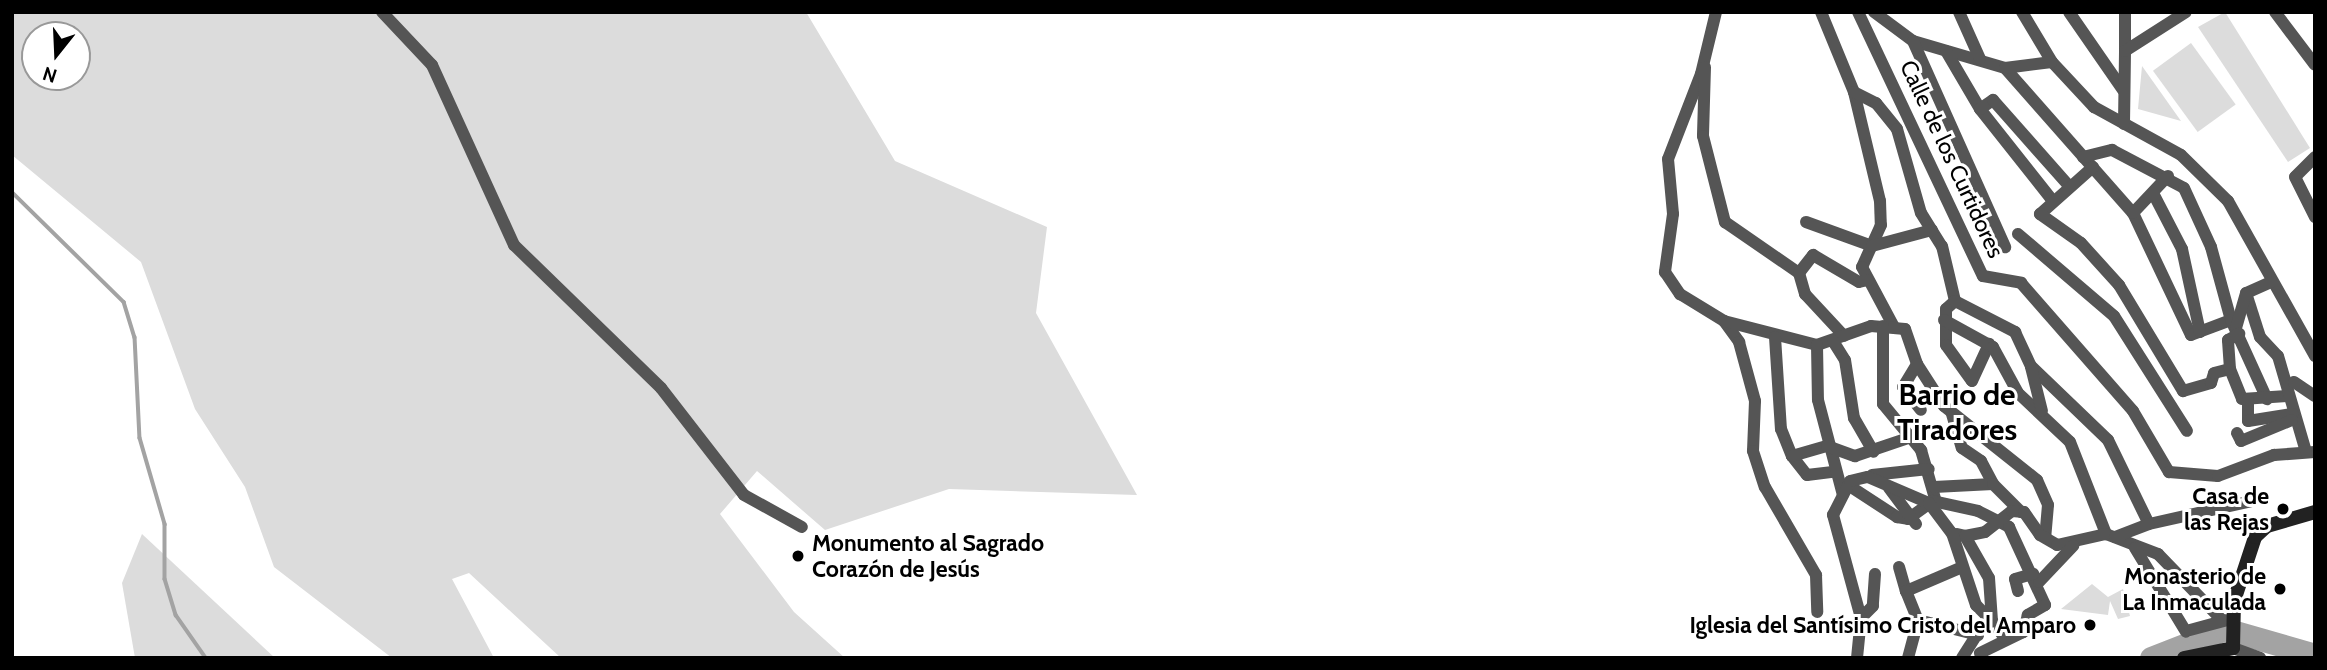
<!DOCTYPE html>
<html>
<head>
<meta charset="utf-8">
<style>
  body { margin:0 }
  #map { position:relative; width:2327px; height:670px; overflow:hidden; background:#fff; font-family:Cabin,sans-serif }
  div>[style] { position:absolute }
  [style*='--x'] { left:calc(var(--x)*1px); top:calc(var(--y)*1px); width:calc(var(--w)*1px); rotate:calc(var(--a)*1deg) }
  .green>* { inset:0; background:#dcdcdc; transform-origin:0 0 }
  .water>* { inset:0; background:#a3a3a3 }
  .stream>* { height:3.5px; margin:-1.75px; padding:0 1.75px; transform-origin:1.75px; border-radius:1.75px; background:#a3a3a3 }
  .river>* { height:23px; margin:-11.5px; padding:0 11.5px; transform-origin:11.5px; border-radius:11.5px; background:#a3a3a3 }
  .street>* { height:12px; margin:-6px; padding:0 6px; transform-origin:6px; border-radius:6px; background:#555 }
  .secondary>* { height:14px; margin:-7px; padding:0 7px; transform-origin:7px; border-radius:7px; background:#222 }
  .dots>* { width:19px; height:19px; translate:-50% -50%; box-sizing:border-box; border:4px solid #fff; border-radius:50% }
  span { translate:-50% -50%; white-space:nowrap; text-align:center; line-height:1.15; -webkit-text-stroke:6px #fff; paint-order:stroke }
  .street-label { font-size:23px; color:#000 }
  .poi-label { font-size:23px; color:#000; font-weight:700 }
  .right { translate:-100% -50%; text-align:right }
  .left { translate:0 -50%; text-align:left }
  .district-label { font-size:30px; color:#000; font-weight:700 }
  .frame { position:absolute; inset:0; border:14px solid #000; pointer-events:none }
  .north { position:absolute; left:21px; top:21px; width:70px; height:70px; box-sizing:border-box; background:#fff; border:2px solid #999; border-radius:50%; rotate:198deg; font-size:19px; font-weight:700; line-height:28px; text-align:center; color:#000 }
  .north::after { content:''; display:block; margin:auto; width:24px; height:32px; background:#000; clip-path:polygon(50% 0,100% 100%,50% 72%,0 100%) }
</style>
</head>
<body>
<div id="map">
  <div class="green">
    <i style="clip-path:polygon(evenodd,12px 12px,806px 12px,895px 161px,1047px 227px,1036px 313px,1137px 495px,949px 489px,825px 530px,757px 471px,720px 514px,794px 612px,845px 658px,561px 658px,469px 573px,452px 579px,494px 658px,392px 658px,274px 567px,245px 487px,195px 409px,141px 262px,12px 155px,12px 12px,35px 35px,77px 35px,77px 77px,35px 77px,35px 35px)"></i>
    <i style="clip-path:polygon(2225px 12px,2310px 148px,2288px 162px,2198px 27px)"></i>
    <i style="left:2191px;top:43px;width:76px;height:47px;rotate:54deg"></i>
    <i style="clip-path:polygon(2142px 66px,2181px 121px,2138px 109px)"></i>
    <i style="clip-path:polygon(142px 534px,275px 658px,135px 658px,122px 583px)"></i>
    <i style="clip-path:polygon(2092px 584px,2108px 597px,2123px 589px,2130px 616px,2118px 619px,2110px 601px,2108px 615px,2061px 609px)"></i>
  </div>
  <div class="water">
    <i style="clip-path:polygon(2218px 628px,2218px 638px,2141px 658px,2192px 635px)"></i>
    <i style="clip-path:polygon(2244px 630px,2315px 652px,2315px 658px,2243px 639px)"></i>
  </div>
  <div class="stream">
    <i style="--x:12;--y:192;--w:157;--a:44.5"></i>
    <i style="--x:124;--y:302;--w:37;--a:73"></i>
    <i style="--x:135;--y:337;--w:101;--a:87.2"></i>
    <i style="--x:140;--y:438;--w:90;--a:73.8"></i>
    <i style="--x:165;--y:524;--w:55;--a:90"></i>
    <i style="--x:165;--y:579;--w:38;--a:73"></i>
    <i style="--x:176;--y:615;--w:52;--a:55.1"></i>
  </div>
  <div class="river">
    <i style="--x:2151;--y:658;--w:79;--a:-21.4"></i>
    <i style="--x:2225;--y:629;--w:94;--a:16.1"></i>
  </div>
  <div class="street">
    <i style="--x:382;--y:12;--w:73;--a:46.7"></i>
    <i style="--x:432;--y:65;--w:198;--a:65.5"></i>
    <i style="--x:514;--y:245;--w:205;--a:44.2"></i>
    <i style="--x:661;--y:388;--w:135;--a:52.2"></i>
    <i style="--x:744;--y:495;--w:66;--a:28.9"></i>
    <i style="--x:1716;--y:12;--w:64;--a:103.6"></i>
    <i style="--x:1701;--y:74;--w:91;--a:111.2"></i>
    <i style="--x:1668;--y:159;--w:55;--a:84.8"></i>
    <i style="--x:1673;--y:214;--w:59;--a:97.9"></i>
    <i style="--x:1665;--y:272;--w:27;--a:56"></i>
    <i style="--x:1680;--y:294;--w:52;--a:31.5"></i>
    <i style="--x:1724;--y:321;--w:26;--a:54"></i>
    <i style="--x:1739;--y:342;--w:61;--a:74.8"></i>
    <i style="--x:1755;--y:401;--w:50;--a:92.3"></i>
    <i style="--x:1753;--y:451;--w:38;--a:72"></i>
    <i style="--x:1765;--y:487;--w:102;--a:59.9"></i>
    <i style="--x:1816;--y:575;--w:37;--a:88"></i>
    <i style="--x:1821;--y:12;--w:87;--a:67.6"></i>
    <i style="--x:1854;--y:92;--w:112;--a:76.6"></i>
    <i style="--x:1880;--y:201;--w:24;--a:88"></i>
    <i style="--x:1881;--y:225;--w:46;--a:114.3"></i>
    <i style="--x:1862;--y:267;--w:68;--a:61.9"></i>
    <i style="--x:1858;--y:12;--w:292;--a:64.7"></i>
    <i style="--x:1983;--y:276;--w:39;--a:10"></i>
    <i style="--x:2021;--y:283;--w:170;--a:48.8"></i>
    <i style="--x:2133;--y:411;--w:71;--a:59.5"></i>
    <i style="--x:2169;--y:472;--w:49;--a:4.7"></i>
    <i style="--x:2218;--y:476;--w:60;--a:-20.6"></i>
    <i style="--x:2274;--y:455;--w:41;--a:-4.2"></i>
    <i style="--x:1874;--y:12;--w:49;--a:36.6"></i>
    <i style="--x:1913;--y:41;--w:96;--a:16.4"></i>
    <i style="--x:2005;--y:68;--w:193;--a:48.6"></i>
    <i style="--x:2133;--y:213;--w:135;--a:64.6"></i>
    <i style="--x:2191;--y:335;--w:43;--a:-20.6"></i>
    <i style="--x:1959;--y:12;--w:51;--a:65.9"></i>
    <i style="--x:2022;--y:12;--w:58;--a:59"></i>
    <i style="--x:2052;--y:62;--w:62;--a:47"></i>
    <i style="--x:2094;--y:107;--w:99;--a:28.9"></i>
    <i style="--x:2181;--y:155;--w:66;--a:44.4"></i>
    <i style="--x:2228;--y:201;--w:178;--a:60.7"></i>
    <i style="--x:2069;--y:12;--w:95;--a:55.3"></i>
    <i style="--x:2125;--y:12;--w:39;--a:90"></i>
    <i style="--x:2275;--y:12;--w:66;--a:53"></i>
    <i style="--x:1913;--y:41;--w:226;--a:65.9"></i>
    <i style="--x:1946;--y:51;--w:67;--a:59.6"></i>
    <i style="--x:1980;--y:109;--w:117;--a:51.6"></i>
    <i style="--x:1705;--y:67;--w:69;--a:91.7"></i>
    <i style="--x:1703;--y:136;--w:89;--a:75.7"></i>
    <i style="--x:1725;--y:222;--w:90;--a:34.6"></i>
    <i style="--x:1799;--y:273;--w:22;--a:74"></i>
    <i style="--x:1805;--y:294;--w:57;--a:47.1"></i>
    <i style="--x:2005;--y:68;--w:47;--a:-7.3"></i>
    <i style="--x:1854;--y:92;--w:25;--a:27"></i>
    <i style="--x:1876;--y:103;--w:33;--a:51"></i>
    <i style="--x:1897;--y:129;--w:87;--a:74.1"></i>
    <i style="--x:1921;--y:213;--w:39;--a:58"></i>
    <i style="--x:1942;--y:246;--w:57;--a:76.7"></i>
    <i style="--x:1955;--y:301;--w:68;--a:27.3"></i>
    <i style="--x:2015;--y:332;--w:38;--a:65"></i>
    <i style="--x:2031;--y:366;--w:107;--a:43.9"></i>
    <i style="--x:2108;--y:440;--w:93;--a:64"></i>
    <i style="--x:2149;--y:524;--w:106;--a:-12.6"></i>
    <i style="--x:1980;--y:109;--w:16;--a:-35"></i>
    <i style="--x:1993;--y:100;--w:116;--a:48.5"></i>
    <i style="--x:2124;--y:124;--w:73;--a:-89.2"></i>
    <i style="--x:2125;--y:51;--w:72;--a:-32.6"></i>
    <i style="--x:2083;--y:157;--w:30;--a:-14"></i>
    <i style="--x:2112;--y:150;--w:81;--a:27.8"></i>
    <i style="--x:2184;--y:188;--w:65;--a:65.4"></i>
    <i style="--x:2211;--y:247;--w:76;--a:74.7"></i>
    <i style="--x:2231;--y:320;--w:87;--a:65.5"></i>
    <i style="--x:2315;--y:157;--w:28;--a:135"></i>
    <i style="--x:2295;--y:177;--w:45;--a:63.4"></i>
    <i style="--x:2093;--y:167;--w:71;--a:138.4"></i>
    <i style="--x:2040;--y:214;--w:50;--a:35.3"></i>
    <i style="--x:2081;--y:243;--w:57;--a:47.9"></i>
    <i style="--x:2119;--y:285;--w:124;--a:58.9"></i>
    <i style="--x:2183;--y:391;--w:29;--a:-16"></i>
    <i style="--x:2211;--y:383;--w:10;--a:-73"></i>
    <i style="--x:2214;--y:373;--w:16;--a:-14"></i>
    <i style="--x:2230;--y:369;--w:32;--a:68"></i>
    <i style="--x:2242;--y:399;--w:45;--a:-3.8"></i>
    <i style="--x:2153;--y:193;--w:63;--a:62.6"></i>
    <i style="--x:2182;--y:249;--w:85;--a:77.8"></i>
    <i style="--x:2133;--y:213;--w:51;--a:-46.6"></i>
    <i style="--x:1806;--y:222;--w:70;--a:20"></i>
    <i style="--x:1872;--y:246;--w:62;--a:-14.9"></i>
    <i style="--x:2018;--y:234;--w:126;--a:40.5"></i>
    <i style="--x:2114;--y:316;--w:136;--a:57.6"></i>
    <i style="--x:1799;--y:273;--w:23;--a:-52"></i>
    <i style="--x:1813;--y:255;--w:53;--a:30.4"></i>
    <i style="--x:1859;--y:282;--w:9;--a:-13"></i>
    <i style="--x:2271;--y:282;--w:27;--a:156"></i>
    <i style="--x:2246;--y:293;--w:46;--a:72.3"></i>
    <i style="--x:2260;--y:337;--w:26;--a:47"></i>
    <i style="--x:2278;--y:356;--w:100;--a:73.7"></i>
    <i style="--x:1955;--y:301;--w:12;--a:138"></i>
    <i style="--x:1946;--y:309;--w:36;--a:90"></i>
    <i style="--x:1946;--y:345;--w:44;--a:54.2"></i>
    <i style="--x:1972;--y:381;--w:41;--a:-65.3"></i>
    <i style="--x:1944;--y:320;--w:56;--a:28.9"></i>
    <i style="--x:1993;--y:347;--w:52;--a:61.5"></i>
    <i style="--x:2018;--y:393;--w:71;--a:43.3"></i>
    <i style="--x:2070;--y:442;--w:99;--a:68.6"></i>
    <i style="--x:2106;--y:534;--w:56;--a:21"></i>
    <i style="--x:2158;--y:554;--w:92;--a:45.9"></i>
    <i style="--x:1724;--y:321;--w:96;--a:14.5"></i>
    <i style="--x:1817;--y:345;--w:57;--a:-19.4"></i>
    <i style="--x:1871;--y:326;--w:34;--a:5"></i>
    <i style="--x:1905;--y:329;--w:37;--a:71"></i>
    <i style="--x:1917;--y:364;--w:50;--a:57.3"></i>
    <i style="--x:1944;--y:406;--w:119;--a:38.5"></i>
    <i style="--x:2037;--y:480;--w:27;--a:66"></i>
    <i style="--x:2048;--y:505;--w:32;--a:95"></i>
    <i style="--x:1883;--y:326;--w:78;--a:90"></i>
    <i style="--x:1883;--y:404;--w:60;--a:50.4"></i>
    <i style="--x:1921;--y:450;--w:54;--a:73.9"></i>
    <i style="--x:2236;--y:328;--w:35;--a:-74"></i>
    <i style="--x:1775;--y:337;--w:92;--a:86.3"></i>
    <i style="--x:1781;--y:429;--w:29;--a:68"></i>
    <i style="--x:1792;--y:456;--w:24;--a:52"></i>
    <i style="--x:1807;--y:475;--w:26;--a:-7"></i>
    <i style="--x:1833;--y:341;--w:22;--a:58"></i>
    <i style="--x:1845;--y:360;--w:59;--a:81.2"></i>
    <i style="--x:1854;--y:418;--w:39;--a:60"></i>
    <i style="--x:1817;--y:345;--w:55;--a:89"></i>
    <i style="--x:1818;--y:400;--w:98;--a:75.3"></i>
    <i style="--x:1917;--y:364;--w:27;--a:121"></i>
    <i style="--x:1903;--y:387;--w:29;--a:52"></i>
    <i style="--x:2031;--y:367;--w:45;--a:76"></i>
    <i style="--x:2230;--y:369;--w:29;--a:-94"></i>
    <i style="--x:2228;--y:340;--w:13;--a:-29"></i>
    <i style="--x:2294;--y:382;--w:25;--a:34"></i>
    <i style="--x:2248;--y:399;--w:22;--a:90"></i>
    <i style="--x:2248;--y:421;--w:45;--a:-9"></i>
    <i style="--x:1952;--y:414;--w:35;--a:74"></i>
    <i style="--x:1962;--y:448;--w:23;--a:34"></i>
    <i style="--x:1981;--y:461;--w:26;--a:62"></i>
    <i style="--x:2237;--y:433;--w:9;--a:63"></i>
    <i style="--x:2241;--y:441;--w:55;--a:-22.4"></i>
    <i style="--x:1792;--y:456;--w:36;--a:-16"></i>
    <i style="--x:1827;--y:446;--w:30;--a:20"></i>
    <i style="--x:1855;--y:456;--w:59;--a:-18.7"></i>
    <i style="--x:1872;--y:475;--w:57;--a:-6"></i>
    <i style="--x:1848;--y:485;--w:59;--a:33.1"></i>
    <i style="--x:1897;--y:517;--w:11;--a:10"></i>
    <i style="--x:1908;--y:519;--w:31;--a:-36"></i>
    <i style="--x:1933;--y:501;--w:46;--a:12.5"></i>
    <i style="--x:1978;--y:511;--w:35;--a:27"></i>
    <i style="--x:2009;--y:527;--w:86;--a:65.2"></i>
    <i style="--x:2045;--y:605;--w:20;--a:150"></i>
    <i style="--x:2028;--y:615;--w:18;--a:106"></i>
    <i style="--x:2023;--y:632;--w:48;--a:154"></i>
    <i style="--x:1934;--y:487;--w:59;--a:-2.9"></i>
    <i style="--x:1993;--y:484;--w:40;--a:45"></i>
    <i style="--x:1889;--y:488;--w:45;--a:53.1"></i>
    <i style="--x:1957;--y:534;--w:8;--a:14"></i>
    <i style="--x:1965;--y:536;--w:48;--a:60.3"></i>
    <i style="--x:1989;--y:578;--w:43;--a:86"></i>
    <i style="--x:1992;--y:621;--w:21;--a:53"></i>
    <i style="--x:1965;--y:536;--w:20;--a:-11"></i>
    <i style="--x:1985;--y:532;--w:34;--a:-38"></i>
    <i style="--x:2012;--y:511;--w:12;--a:5"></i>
    <i style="--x:2024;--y:512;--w:28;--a:55"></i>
    <i style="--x:2040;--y:535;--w:20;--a:30"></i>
    <i style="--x:2057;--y:545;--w:50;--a:-12.7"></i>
    <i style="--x:2115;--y:537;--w:36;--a:-21"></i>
    <i style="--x:2135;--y:548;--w:98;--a:58.7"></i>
    <i style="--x:1899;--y:567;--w:25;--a:74"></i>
    <i style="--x:1960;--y:568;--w:59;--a:156.9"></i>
    <i style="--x:1906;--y:591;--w:31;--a:68"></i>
    <i style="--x:1918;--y:620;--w:62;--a:14"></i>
    <i style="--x:1875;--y:574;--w:32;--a:94"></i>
    <i style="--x:1873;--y:606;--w:17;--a:135"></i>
    <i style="--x:1861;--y:618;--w:107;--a:-105.2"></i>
    <i style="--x:1833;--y:515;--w:38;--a:-63"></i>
    <i style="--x:1850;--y:481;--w:18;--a:-13"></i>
    <i style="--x:1868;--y:477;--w:66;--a:23.1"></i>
    <i style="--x:1929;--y:503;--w:38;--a:53"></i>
    <i style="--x:1952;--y:533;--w:76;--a:71.6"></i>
    <i style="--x:1976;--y:605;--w:23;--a:45"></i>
    <i style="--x:2039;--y:582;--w:50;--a:-46.6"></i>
    <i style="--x:2018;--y:591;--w:12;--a:-104"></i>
    <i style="--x:2015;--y:579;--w:19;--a:-16"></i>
    <i style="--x:2190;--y:630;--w:38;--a:-15"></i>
    <i style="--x:2233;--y:648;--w:29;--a:20"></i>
    <i style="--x:1857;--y:658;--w:40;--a:-84.3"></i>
    <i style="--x:1908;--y:658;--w:39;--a:-75"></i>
    <i style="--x:1962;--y:658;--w:49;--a:-57.6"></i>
  </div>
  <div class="secondary">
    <i style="--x:2184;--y:658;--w:50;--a:-11.5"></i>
    <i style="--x:2233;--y:648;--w:47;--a:-88.8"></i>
    <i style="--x:2234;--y:601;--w:67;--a:-71.8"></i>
    <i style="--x:2255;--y:537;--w:16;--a:-43"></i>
    <i style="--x:2267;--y:526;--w:50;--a:-16.3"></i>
  </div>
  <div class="dots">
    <i style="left:2283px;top:509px;background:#000"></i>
    <i style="left:798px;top:556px;background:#000"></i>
    <i style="left:2280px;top:589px;background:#000"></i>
    <i style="left:2090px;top:625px;background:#000"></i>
  </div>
  <div class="street-label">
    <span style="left:1952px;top:159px;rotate:65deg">Calle de los Curtidores</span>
  </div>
  <div class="poi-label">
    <span class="right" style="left:2269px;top:509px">Casa de<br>las Rejas</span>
    <span class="left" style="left:812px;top:556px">Monumento al Sagrado<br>Corazón de Jesús</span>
    <span class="right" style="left:2266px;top:589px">Monasterio de<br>La Inmaculada</span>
    <span class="right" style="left:2076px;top:625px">Iglesia del Santísimo Cristo del Amparo</span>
  </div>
  <div class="district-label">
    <span style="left:1957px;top:412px">Barrio de<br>Tiradores</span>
  </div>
  <div class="frame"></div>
  <div class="north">N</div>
</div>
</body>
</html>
